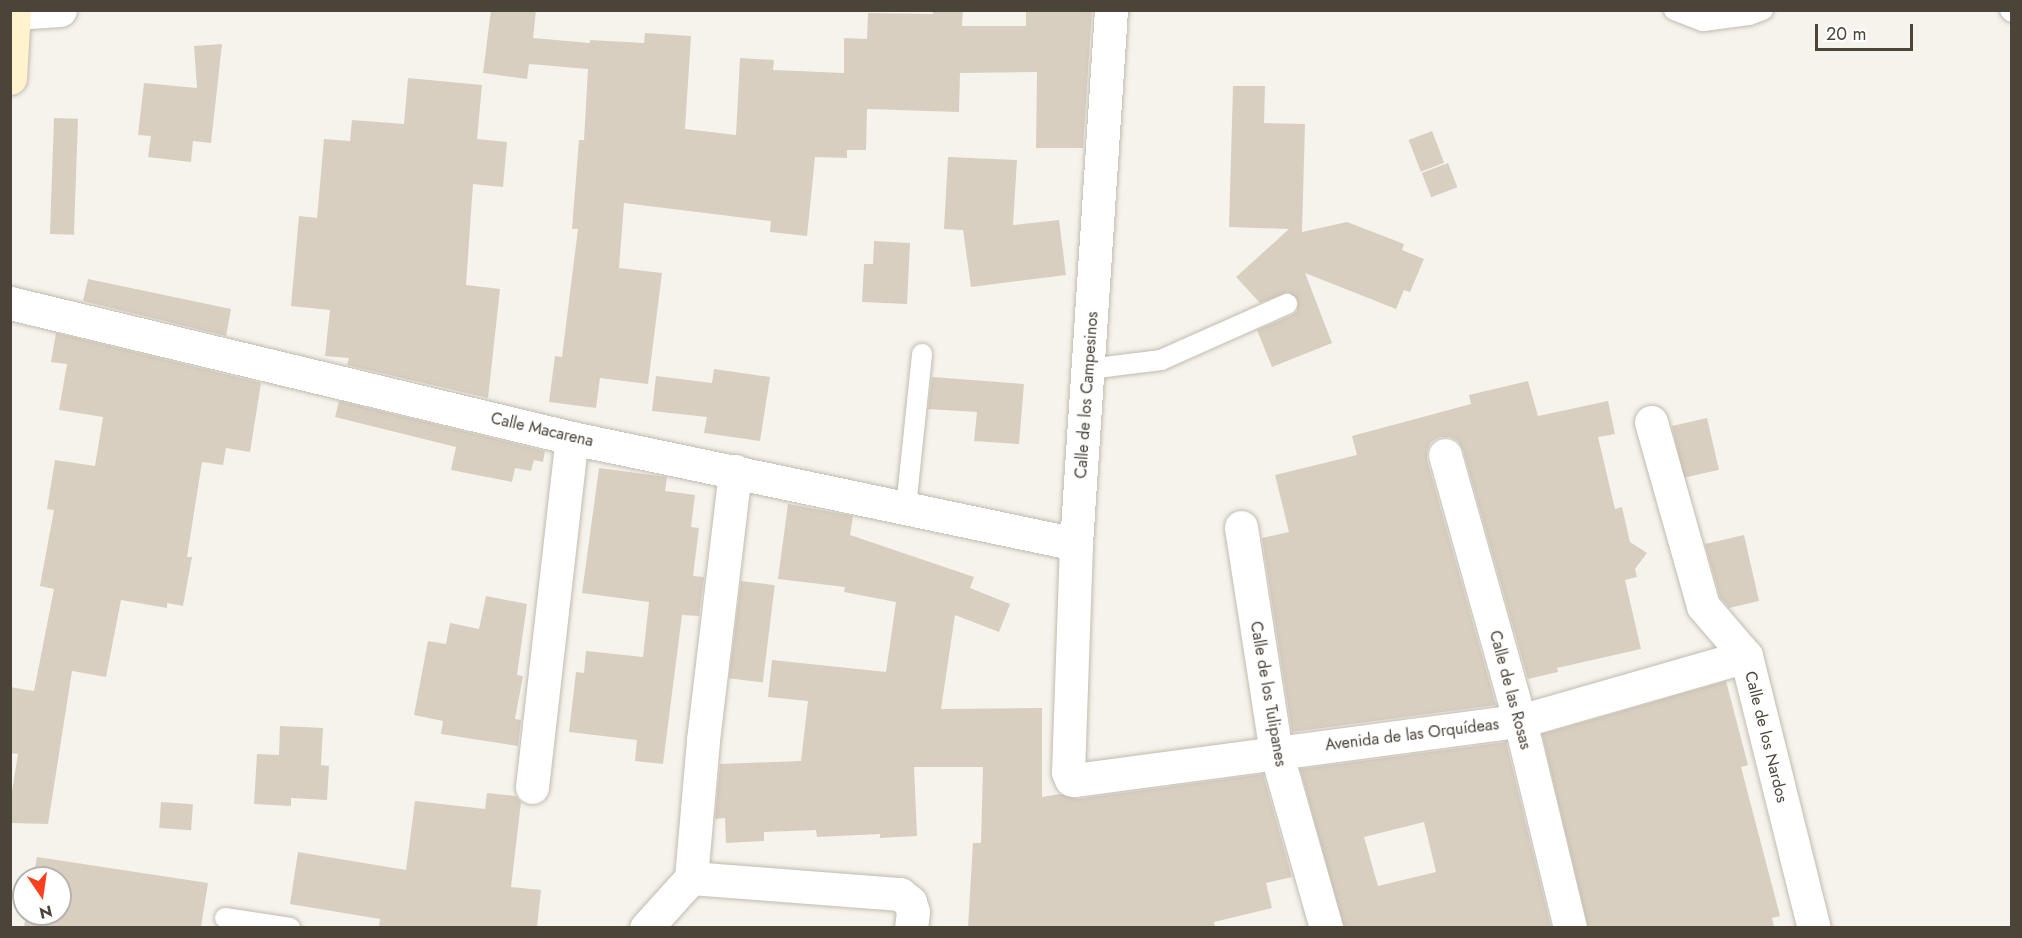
<!DOCTYPE html>
<html>
<head>
<meta charset="utf-8">
<style>
  body { margin:0 }
  #map { position:relative; width:2022px; height:938px; overflow:hidden; background:#f6f3ec; font-family:Jost,sans-serif }
  div>[style] { position:absolute }
  [style*='--x'] { left:calc(var(--x)*1px); top:calc(var(--y)*1px); width:calc(var(--w)*1px); rotate:calc(var(--a)*1deg) }
  .building>* { inset:0; background:#d8cfc1; transform-origin:0 0 }
  .roads { filter:drop-shadow(0 0 2px #c2bbae) drop-shadow(0 0 2px #c2bbae) }
  .service>* { height:20px; margin:-10px; padding:0 10px; transform-origin:10px; border-radius:10px; background:#fff }
  .minor>* { height:33px; margin:-16.5px; padding:0 16.5px; transform-origin:16.5px; border-radius:16.5px; background:#fff }
  .secondary>* { height:33px; margin:-16.5px; padding:0 16.5px; transform-origin:16.5px; border-radius:16.5px; background:#fff3cd }
  span { translate:-50% -50%; white-space:nowrap; text-align:center; line-height:1.15; -webkit-text-stroke:6px #fff; paint-order:stroke }
  .street-label { font-size:16px; color:#4b4439 }
  .frame { position:absolute; inset:0; border:12px solid #4b4439; pointer-events:none }
  .north { position:absolute; left:12px; top:866px; width:60px; height:60px; box-sizing:border-box; background:#fff; border:2px solid #b7b4b0; border-radius:50%; rotate:167deg; font-size:16px; font-weight:700; line-height:24px; text-align:center; color:#4b4439 }
  .north::after { content:''; display:block; margin:auto; width:21px; height:27px; background:#fc3f1d; clip-path:polygon(50% 0,100% 100%,50% 72%,0 100%) }
  .scale { position:absolute; left:1815px; top:24px; width:98px; height:27px; box-sizing:border-box; border:3px solid #4b4439; border-top:0; padding-left:8px; font-size:18px; line-height:21px; white-space:nowrap; color:#4b4439; -webkit-text-stroke:4px #fff; paint-order:stroke }
</style>
</head>
<body>
<div id="map">
  <div class="building">
    <i style="clip-path:polygon(491px 10px,536px 10px,533px 38px,590px 43px,590px 40px,644px 43px,645px 33px,691px 36px,685px 129px,736px 135px,740px 58px,774px 60px,773px 70px,844px 73px,844px 38px,867px 39px,868px 13px,933px 14px,933px 10px,963px 10px,962px 26px,1026px 26px,1026px 10px,1092px 10px,1083px 148px,1036px 148px,1037px 72px,960px 73px,959px 112px,867px 109px,866px 150px,847px 150px,847px 158px,815px 157px,807px 236px,770px 232px,771px 221px,624px 203px,619px 268px,662px 273px,648px 384px,600px 378px,596px 408px,549px 402px,555px 356px,562px 357px,578px 229px,572px 229px,579px 140px,584px 140px,588px 69px,529px 64px,527px 79px,483px 73px)"></i>
    <i style="clip-path:polygon(222px 44px,211px 143px,193px 141px,191px 162px,148px 157px,151px 136px,138px 135px,144px 83px,197px 88px,194px 46px)"></i>
    <i style="clip-path:polygon(408px 78px,482px 85px,477px 139px,507px 142px,503px 187px,473px 184px,466px 285px,500px 289px,488px 398px,347px 365px,349px 358px,325px 356px,330px 310px,291px 306px,299px 216px,317px 218px,324px 139px,350px 141px,352px 120px,404px 124px)"></i>
    <i style="clip-path:polygon(1233px 86px,1265px 86px,1264px 123px,1305px 124px,1302px 232px,1347px 222px,1404px 244px,1402px 250px,1424px 259px,1410px 292px,1404px 290px,1396px 309px,1305px 273px,1332px 343px,1272px 367px,1257px 330px,1292px 315px,1297px 311px,1298px 300px,1288px 292px,1260px 303px,1236px 277px,1289px 229px,1229px 227px)"></i>
    <i style="left:54px;top:118px;width:24px;height:116px;rotate:2deg"></i>
    <i style="left:1432px;top:131px;width:34px;height:25px;rotate:69deg"></i>
    <i style="clip-path:polygon(948px 157px,1017px 160px,1013px 225px,1059px 220px,1066px 275px,971px 287px,963px 230px,944px 229px)"></i>
    <i style="left:1448px;top:163px;width:26px;height:28px;rotate:69deg"></i>
    <i style="clip-path:polygon(874px 241px,910px 243px,907px 304px,862px 302px,864px 264px,873px 264px)"></i>
    <i style="clip-path:polygon(88px 279px,231px 309px,226px 336px,83px 301px)"></i>
    <i style="clip-path:polygon(56px 333px,261px 383px,250px 452px,226px 448px,223px 465px,202px 462px,187px 557px,192px 557px,183px 606px,167px 603px,167px 608px,121px 600px,106px 677px,72px 671px,48px 824px,10px 823px,10px 804px,18px 754px,10px 753px,10px 687px,34px 691px,54px 589px,40px 586px,54px 510px,47px 509px,55px 460px,95px 466px,103px 417px,59px 410px,67px 364px,51px 362px)"></i>
    <i style="clip-path:polygon(714px 369px,770px 377px,760px 441px,704px 433px,707px 417px,652px 411px,656px 376px,712px 383px)"></i>
    <i style="clip-path:polygon(932px 377px,1024px 384px,1019px 444px,974px 441px,977px 412px,928px 409px)"></i>
    <i style="clip-path:polygon(1528px 381px,1538px 416px,1608px 401px,1615px 434px,1598px 437px,1615px 509px,1622px 507px,1630px 542px,1647px 553px,1635px 569px,1637px 577px,1625px 580px,1641px 649px,1557px 668px,1558px 672px,1528px 679px,1463px 450px,1458px 441px,1450px 437px,1440px 437px,1431px 442px,1427px 451px,1427px 460px,1496px 705px,1292px 732px,1262px 538px,1289px 532px,1275px 475px,1357px 455px,1352px 436px,1471px 404px,1469px 395px)"></i>
    <i style="clip-path:polygon(339px 401px,545px 451px,543px 462px,534px 460px,531px 471px,515px 468px,512px 482px,451px 470px,456px 447px,335px 417px)"></i>
    <i style="left:1707px;top:418px;width:53px;height:36px;rotate:77deg"></i>
    <i style="clip-path:polygon(599px 468px,667px 477px,665px 491px,695px 495px,691px 527px,699px 528px,693px 576px,704px 577px,699px 616px,682px 615px,663px 764px,635px 761px,637px 740px,569px 732px,576px 672px,584px 673px,586px 651px,643px 657px,649px 602px,582px 593px)"></i>
    <i style="clip-path:polygon(788px 504px,853px 516px,850px 535px,974px 577px,970px 588px,1010px 604px,999px 632px,955px 615px,941px 709px,1042px 708px,1042px 797px,1060px 794px,1077px 799px,1263px 774px,1292px 877px,1266px 883px,1272px 908px,1214px 922px,1215px 927px,968px 927px,973px 843px,981px 843px,983px 767px,914px 767px,917px 836px,880px 838px,880px 834px,817px 837px,816px 830px,764px 832px,764px 841px,726px 843px,725px 818px,715px 819px,720px 764px,801px 761px,808px 701px,768px 697px,772px 660px,886px 672px,896px 602px,844px 592px,845px 587px,778px 579px)"></i>
    <i style="clip-path:polygon(1744px 535px,1759px 601px,1729px 608px,1720px 597px,1705px 544px)"></i>
    <i style="left:741px;top:581px;width:34px;height:98px;rotate:7deg"></i>
    <i style="clip-path:polygon(486px 596px,527px 604px,517px 675px,523px 676px,515px 719px,521px 720px,518px 746px,441px 734px,443px 721px,414px 715px,428px 641px,446px 644px,450px 623px,479px 629px)"></i>
    <i style="clip-path:polygon(1726px 681px,1748px 765px,1741px 767px,1780px 916px,1772px 918px,1774px 927px,1588px 927px,1542px 734px)"></i>
    <i style="clip-path:polygon(280px 726px,323px 728px,321px 765px,329px 766px,327px 800px,291px 798px,291px 806px,254px 804px,257px 754px,279px 755px)"></i>
    <i style="clip-path:polygon(evenodd,1506px 742px,1551px 927px,1344px 927px,1300px 769px,1506px 742px,1424px 822px,1436px 872px,1378px 886px,1364px 837px,1424px 822px)"></i>
    <i style="clip-path:polygon(487px 793px,516px 796px,521px 802px,511px 887px,541px 890px,537px 927px,379px 927px,380px 919px,290px 904px,298px 852px,406px 870px,415px 801px,485px 809px)"></i>
    <i style="left:161px;top:802px;width:32px;height:26px;rotate:4deg"></i>
    <i style="clip-path:polygon(37px 857px,208px 883px,201px 927px,24px 927px,26px 914px,60px 914px,60px 878px,33px 878px)"></i>
  </div>
  <div class="roads">
    <div class="service">
      <i style="--x:1674;--y:10;--w:31;--a:21"></i>
      <i style="--x:1703;--y:21;--w:46;--a:-7.4"></i>
      <i style="--x:1749;--y:15;--w:15;--a:-20"></i>
      <i style="--x:2010;--y:10;--w:3;--a:45"></i>
      <i style="--x:1089;--y:369;--w:73;--a:-7.1"></i>
      <i style="--x:1161;--y:360;--w:138;--a:-24"></i>
      <i style="--x:906;--y:507;--w:154;--a:-84"></i>
      <i style="--x:225;--y:918;--w:66;--a:8.7"></i>
    </div>
    <div class="minor">
      <i style="--x:1111;--y:10;--w:535;--a:93.75"></i>
      <i style="--x:1076;--y:544;--w:228;--a:92"></i>
      <i style="--x:1068;--y:772;--w:8;--a:67"></i>
      <i style="--x:1071;--y:779;--w:4;--a:14"></i>
      <i style="--x:1075;--y:780;--w:449;--a:-7.6"></i>
      <i style="--x:1520;--y:721;--w:235;--a:-16"></i>
      <i style="--x:14;--y:13;--w:46;--a:-3.7"></i>
      <i style="--x:10;--y:303;--w:578;--a:13.51"></i>
      <i style="--x:572;--y:438;--w:515;--a:11.88"></i>
      <i style="--x:1651;--y:422;--w:191;--a:74.2"></i>
      <i style="--x:1703;--y:606;--w:66;--a:49.3"></i>
      <i style="--x:1746;--y:656;--w:280;--a:76"></i>
      <i style="--x:1445;--y:455;--w:276;--a:74.3"></i>
      <i style="--x:1520;--y:721;--w:213;--a:76.4"></i>
      <i style="--x:1241;--y:527;--w:228;--a:81.2"></i>
      <i style="--x:1276;--y:752;--w:183;--a:74.1"></i>
      <i style="--x:532;--y:787;--w:351;--a:-83.5"></i>
      <i style="--x:691;--y:878;--w:210;--a:4.4"></i>
      <i style="--x:900;--y:894;--w:13;--a:39"></i>
      <i style="--x:910;--y:902;--w:10;--a:73"></i>
      <i style="--x:913;--y:912;--w:16;--a:97"></i>
      <i style="--x:646;--y:928;--w:67;--a:-48"></i>
      <i style="--x:691;--y:878;--w:139;--a:-85"></i>
      <i style="--x:703;--y:740;--w:271;--a:-83.2"></i>
    </div>
    <div class="secondary">
      <i style="--x:10;--y:78;--w:68;--a:-86.6"></i>
    </div>
  </div>
  <div class="street-label">
    <span style="left:1087px;top:395px;rotate:-86deg">Calle de los Campesinos</span>
    <span style="left:542px;top:430px;rotate:13deg">Calle Macarena</span>
    <span style="left:1510px;top:690px;rotate:75deg">Calle de las Rosas</span>
    <span style="left:1268px;top:694px;rotate:80deg">Calle de los Tulipanes</span>
    <span style="left:1412px;top:735px;rotate:-7deg">Avenida de las Orquídeas</span>
    <span style="left:1766px;top:737px;rotate:76deg">Calle de los Nardos</span>
  </div>
  <div class="frame"></div>
  <div class="north">N</div>
  <div class="scale">20 m</div>
</div>
</body>
</html>
